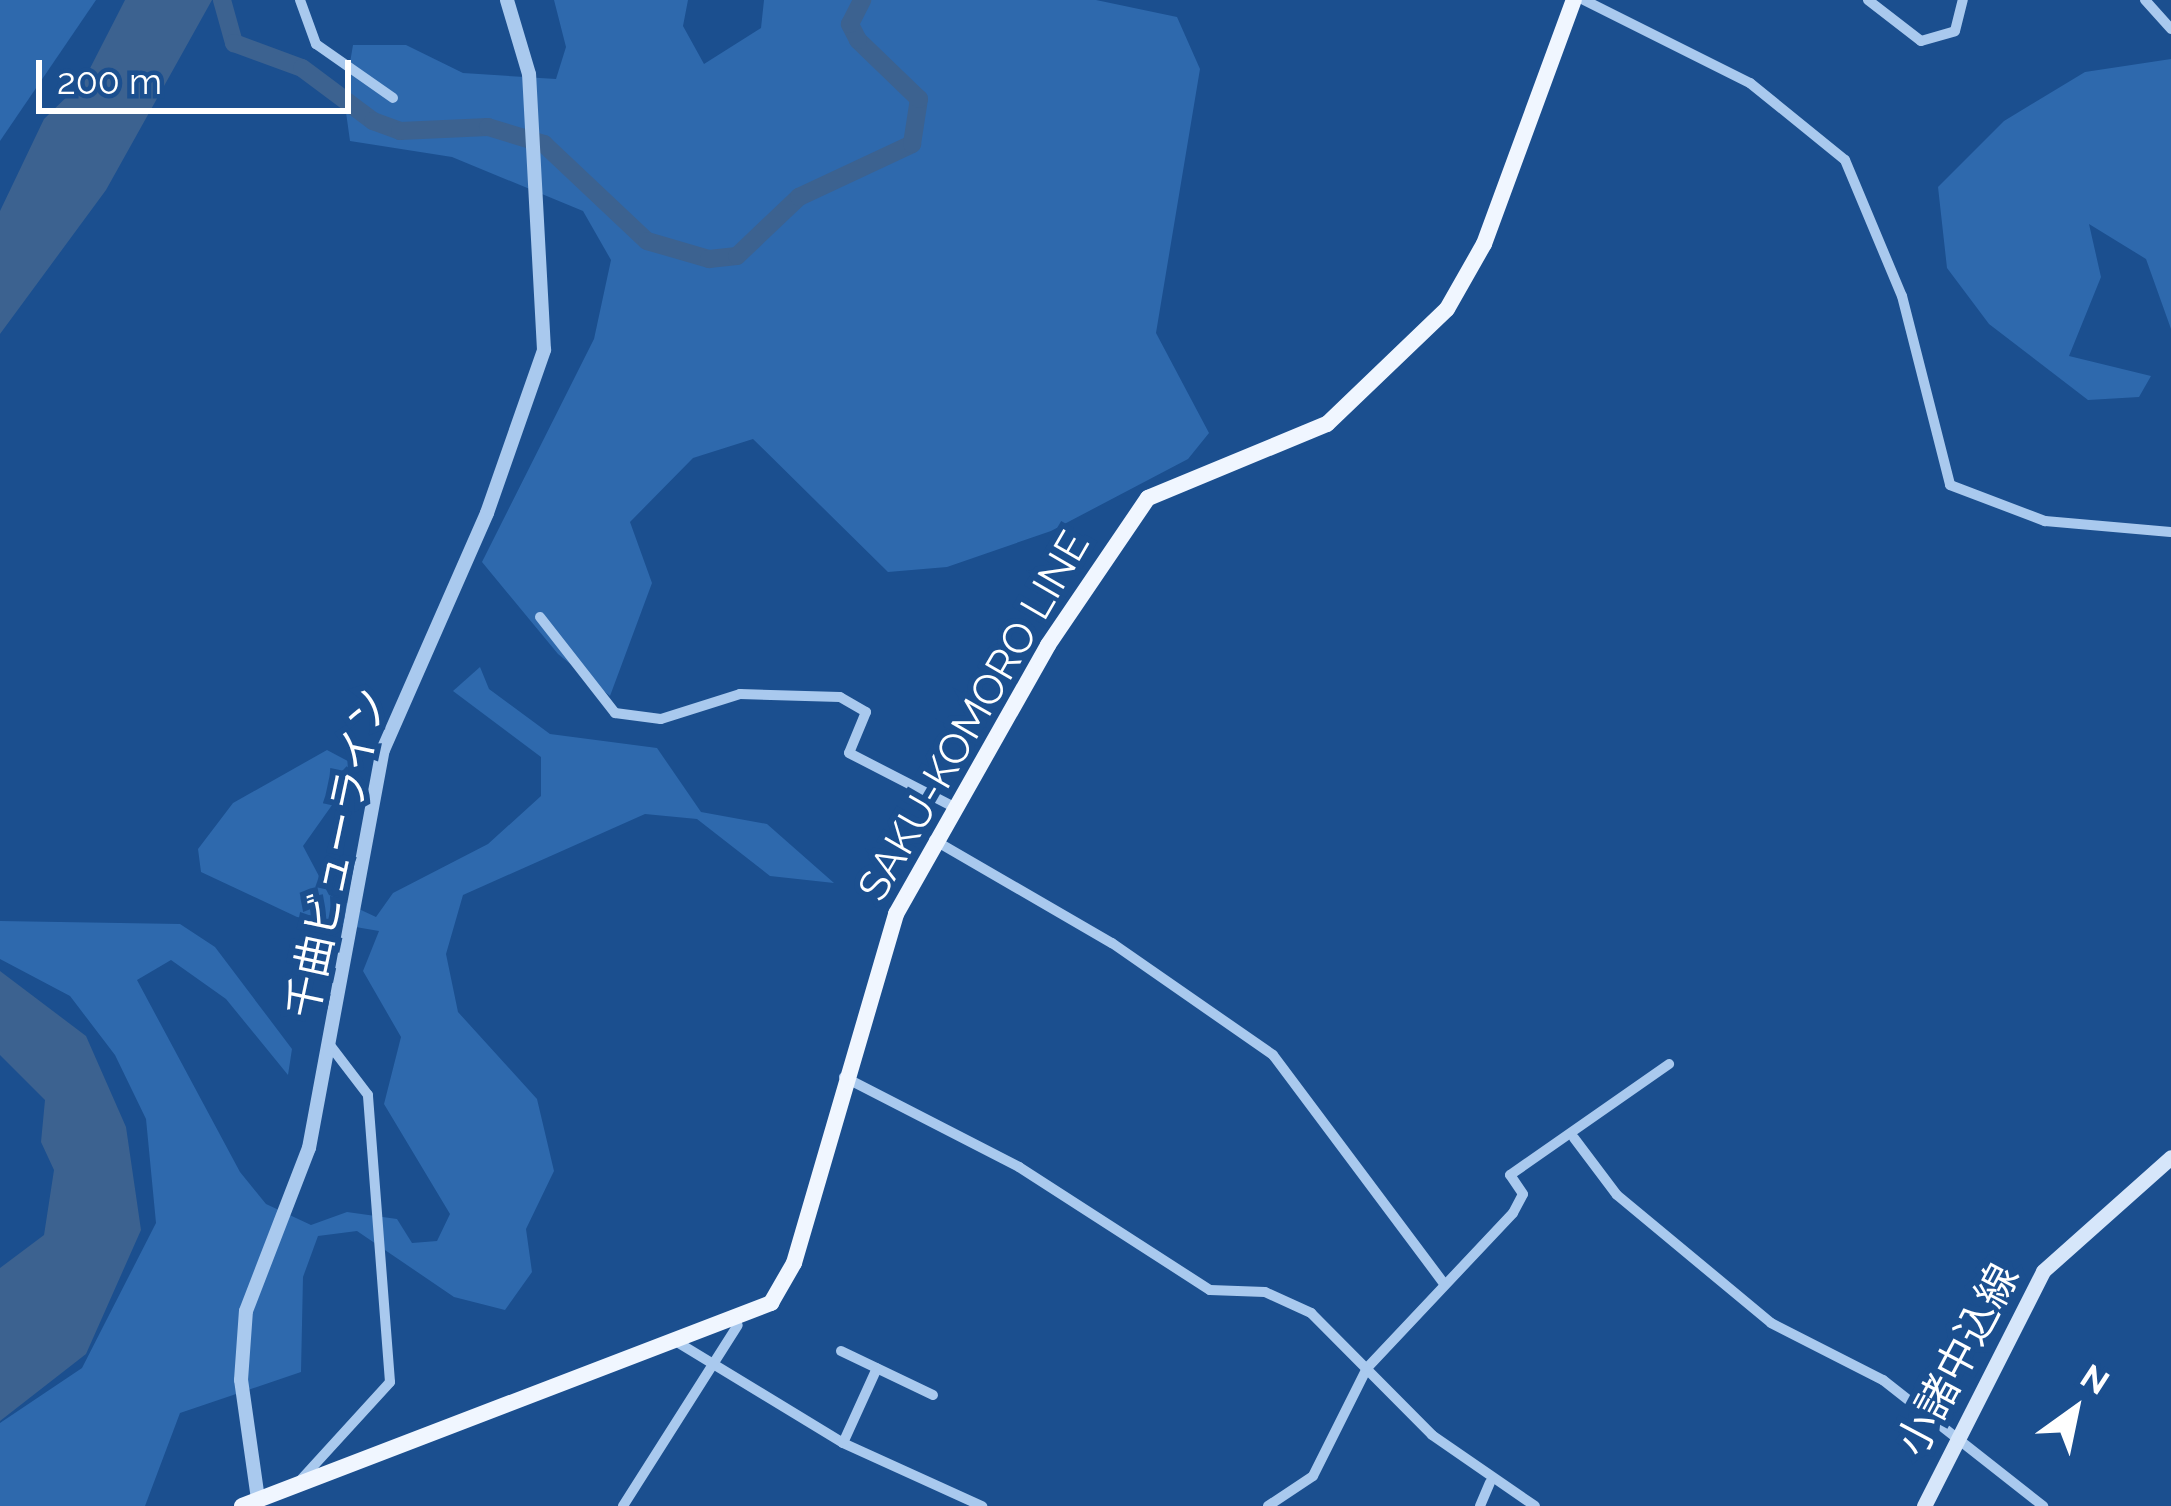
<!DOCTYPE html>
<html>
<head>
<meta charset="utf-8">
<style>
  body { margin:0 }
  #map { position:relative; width:2171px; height:1506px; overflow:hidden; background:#1b4f8f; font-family:Raleway,"Noto Sans JP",sans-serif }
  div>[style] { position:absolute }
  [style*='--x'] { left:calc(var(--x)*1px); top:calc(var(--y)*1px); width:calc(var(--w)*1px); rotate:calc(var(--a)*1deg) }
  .green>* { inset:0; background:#2e69ad }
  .water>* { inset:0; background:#3c6290 }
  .river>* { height:18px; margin:-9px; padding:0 9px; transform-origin:9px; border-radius:9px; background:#3c6290 }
  .minor>* { height:10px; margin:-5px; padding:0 5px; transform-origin:5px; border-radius:5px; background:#a9c9ee }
  .tertiary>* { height:14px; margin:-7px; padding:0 7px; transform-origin:7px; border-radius:7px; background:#a9c9ee }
  .secondary>* { height:15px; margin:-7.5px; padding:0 7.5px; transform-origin:7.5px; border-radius:7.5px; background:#d6e6fa }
  .primary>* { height:16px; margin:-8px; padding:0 8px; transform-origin:8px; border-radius:8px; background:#f0f6ff }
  span { translate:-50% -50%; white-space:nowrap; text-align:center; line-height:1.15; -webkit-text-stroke:12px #1b4f8f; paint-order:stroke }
  .street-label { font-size:42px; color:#fff }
  .north { position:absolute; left:2015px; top:1350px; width:120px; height:120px; -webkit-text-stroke:9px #1b4f8f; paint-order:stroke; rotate:33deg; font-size:33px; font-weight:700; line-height:48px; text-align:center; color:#fff }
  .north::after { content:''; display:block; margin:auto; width:42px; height:54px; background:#fff; clip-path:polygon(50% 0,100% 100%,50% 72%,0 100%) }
  .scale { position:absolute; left:36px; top:60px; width:315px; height:54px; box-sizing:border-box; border:6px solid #fff; border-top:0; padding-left:15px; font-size:36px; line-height:42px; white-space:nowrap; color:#fff; -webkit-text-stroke:9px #1b4f8f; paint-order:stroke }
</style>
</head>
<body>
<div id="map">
  <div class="green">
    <i style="clip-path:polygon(0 0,96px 0,0 141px)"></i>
    <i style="clip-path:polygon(554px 0,688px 0,683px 26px,704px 64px,761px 28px,764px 0,1096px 0,1177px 17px,1200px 69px,1156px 333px,1209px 433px,1188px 459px,1051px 531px,947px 567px,888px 572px,753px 439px,693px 458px,630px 522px,652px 583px,610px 696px,558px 654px,482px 562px,594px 339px,611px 260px,583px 211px,452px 157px,350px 141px,344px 98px,353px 45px,406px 45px,463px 73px,556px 79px,566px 47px)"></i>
    <i style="clip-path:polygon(2171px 59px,2171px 329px,2146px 259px,2089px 224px,2101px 277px,2069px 356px,2151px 376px,2139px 397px,2088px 400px,1989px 324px,1947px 268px,1938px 187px,2004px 121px,2085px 72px)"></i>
    <i style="clip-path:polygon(480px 667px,489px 689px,550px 734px,657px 748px,701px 812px,767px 824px,834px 883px,770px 876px,697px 819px,645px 814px,463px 895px,446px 954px,458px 1012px,537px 1099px,554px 1171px,526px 1229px,532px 1272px,505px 1310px,454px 1297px,357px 1231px,318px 1236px,303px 1277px,301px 1372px,180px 1413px,145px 1506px,0 1506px,0 1423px,82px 1368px,156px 1223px,146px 1119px,115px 1055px,70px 996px,0 959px,0 921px,180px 924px,215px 947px,292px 1049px,288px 1075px,226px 999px,171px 960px,137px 980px,240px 1172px,266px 1204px,311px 1225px,347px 1212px,397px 1219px,412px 1243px,437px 1241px,450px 1214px,384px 1104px,401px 1037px,363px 971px,379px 931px,297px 917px,201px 872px,198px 849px,233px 803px,327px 750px,359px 767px,303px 846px,329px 895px,376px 917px,393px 893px,488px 844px,541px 796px,541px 757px,453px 691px)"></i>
  </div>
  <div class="water">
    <i style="clip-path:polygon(125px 0,212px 0,106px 190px,0 334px,0 211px,44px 119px,84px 80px)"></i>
    <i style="clip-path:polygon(0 971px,86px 1036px,126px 1127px,141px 1230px,86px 1354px,0 1421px,0 1268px,44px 1235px,54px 1170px,41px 1142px,45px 1100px,0 1055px)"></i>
  </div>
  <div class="river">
    <i style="--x:222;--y:0;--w:45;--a:74.4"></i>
    <i style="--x:234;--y:43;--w:72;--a:20.2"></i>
    <i style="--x:302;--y:68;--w:89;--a:36.7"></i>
    <i style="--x:373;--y:121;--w:29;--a:20"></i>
    <i style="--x:400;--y:131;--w:88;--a:-2.6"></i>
    <i style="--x:488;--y:127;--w:59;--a:16.9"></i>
    <i style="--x:544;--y:144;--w:141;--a:43.3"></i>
    <i style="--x:647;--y:241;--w:65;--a:16.2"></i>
    <i style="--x:709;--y:259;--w:28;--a:-6"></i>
    <i style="--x:737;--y:256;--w:86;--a:-43.6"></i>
    <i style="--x:799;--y:197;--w:125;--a:-25.1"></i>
    <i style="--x:912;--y:144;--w:46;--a:-81.2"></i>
    <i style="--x:919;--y:99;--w:85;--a:-136"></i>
    <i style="--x:858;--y:40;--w:18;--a:-117"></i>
    <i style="--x:850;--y:24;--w:27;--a:-63"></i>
  </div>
  <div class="minor">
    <i style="--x:300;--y:0;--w:47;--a:70"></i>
    <i style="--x:316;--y:44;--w:94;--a:35"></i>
    <i style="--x:1584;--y:0;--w:186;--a:26.6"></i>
    <i style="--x:1750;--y:83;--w:122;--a:39"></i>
    <i style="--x:1845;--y:160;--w:147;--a:67.3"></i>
    <i style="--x:1902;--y:296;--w:195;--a:75.7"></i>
    <i style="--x:1950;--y:485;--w:102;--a:20.8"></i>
    <i style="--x:2045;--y:521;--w:126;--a:5"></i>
    <i style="--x:1868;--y:0;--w:67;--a:37.7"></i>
    <i style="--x:1921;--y:41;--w:35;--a:-16"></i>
    <i style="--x:1955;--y:31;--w:32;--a:-76"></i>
    <i style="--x:2145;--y:0;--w:39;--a:48"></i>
    <i style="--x:540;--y:617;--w:122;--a:52"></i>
    <i style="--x:615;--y:713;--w:46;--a:7.4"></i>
    <i style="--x:661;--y:719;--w:83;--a:-17.6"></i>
    <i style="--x:740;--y:694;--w:100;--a:1.7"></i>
    <i style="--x:840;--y:697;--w:30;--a:30"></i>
    <i style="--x:866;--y:712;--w:44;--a:112.5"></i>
    <i style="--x:849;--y:753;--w:118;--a:27.2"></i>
    <i style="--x:934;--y:840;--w:206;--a:30.1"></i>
    <i style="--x:1112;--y:943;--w:196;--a:34.8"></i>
    <i style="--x:1273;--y:1055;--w:284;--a:53.2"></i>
    <i style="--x:844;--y:1077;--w:197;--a:27.2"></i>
    <i style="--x:1019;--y:1167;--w:227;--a:32.8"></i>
    <i style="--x:1210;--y:1290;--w:55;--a:2.1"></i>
    <i style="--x:1265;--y:1292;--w:51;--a:24.5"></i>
    <i style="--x:1311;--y:1313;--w:172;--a:45.2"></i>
    <i style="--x:1432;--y:1435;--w:125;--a:34.6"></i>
    <i style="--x:1574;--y:1138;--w:71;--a:53"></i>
    <i style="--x:1617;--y:1195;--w:200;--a:39.7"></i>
    <i style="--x:1771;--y:1323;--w:126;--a:27"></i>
    <i style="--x:1883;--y:1380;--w:204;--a:38.2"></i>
    <i style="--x:677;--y:1342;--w:194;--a:31.3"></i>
    <i style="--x:843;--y:1443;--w:153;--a:24.4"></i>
    <i style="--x:841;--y:1351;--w:102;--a:25.6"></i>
    <i style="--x:843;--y:1443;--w:82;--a:-65.6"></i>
    <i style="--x:297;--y:1484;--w:138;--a:-47.6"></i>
    <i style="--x:390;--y:1382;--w:288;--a:-94.4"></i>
    <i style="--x:368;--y:1095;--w:64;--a:-127.4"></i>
    <i style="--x:623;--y:1506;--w:214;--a:-57.6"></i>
    <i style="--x:1268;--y:1506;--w:54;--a:-33.7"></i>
    <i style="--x:1313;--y:1476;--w:121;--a:-63.4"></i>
    <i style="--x:1367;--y:1368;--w:213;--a:-46.7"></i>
    <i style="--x:1513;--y:1213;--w:21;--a:-62"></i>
    <i style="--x:1523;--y:1194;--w:23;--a:-124"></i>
    <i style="--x:1510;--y:1175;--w:194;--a:-34.9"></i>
    <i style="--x:1480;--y:1506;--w:25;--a:-67"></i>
  </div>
  <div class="tertiary">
    <i style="--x:258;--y:1499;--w:120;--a:-98.1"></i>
    <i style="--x:241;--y:1380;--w:69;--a:-85.9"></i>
    <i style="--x:246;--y:1311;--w:175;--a:-68.9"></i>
    <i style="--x:309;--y:1148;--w:405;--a:-79.5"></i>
    <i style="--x:383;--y:750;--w:259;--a:-66.3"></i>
    <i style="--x:487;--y:513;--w:173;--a:-70.7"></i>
    <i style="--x:544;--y:350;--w:276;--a:-93.1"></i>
    <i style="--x:529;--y:74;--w:77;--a:-106.6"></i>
  </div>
  <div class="secondary">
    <i style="--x:1924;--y:1506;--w:263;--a:-63.1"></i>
    <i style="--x:2043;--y:1271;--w:171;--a:-41.7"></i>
  </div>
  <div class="primary">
    <i style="--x:242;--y:1506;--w:567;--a:-20.99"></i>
    <i style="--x:771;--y:1303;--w:46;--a:-60.1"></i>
    <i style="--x:794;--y:1263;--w:364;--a:-73.7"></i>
    <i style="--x:896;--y:914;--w:309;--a:-60.5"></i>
    <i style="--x:1048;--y:645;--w:178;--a:-55.8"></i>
    <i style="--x:1148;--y:498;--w:194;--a:-22.5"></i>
    <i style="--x:1327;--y:424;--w:166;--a:-43.8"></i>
    <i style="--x:1447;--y:309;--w:75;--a:-60.4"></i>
    <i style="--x:1484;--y:244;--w:260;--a:-69.8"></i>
  </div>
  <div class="street-label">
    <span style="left:974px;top:716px;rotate:-60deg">SAKU-KOMORO LINE</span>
    <span style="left:337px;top:853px;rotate:-78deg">千曲ビューライン</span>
    <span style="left:1958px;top:1360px;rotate:-62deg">小諸中込線</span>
  </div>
  <div class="north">N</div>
  <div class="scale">200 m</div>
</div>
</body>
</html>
